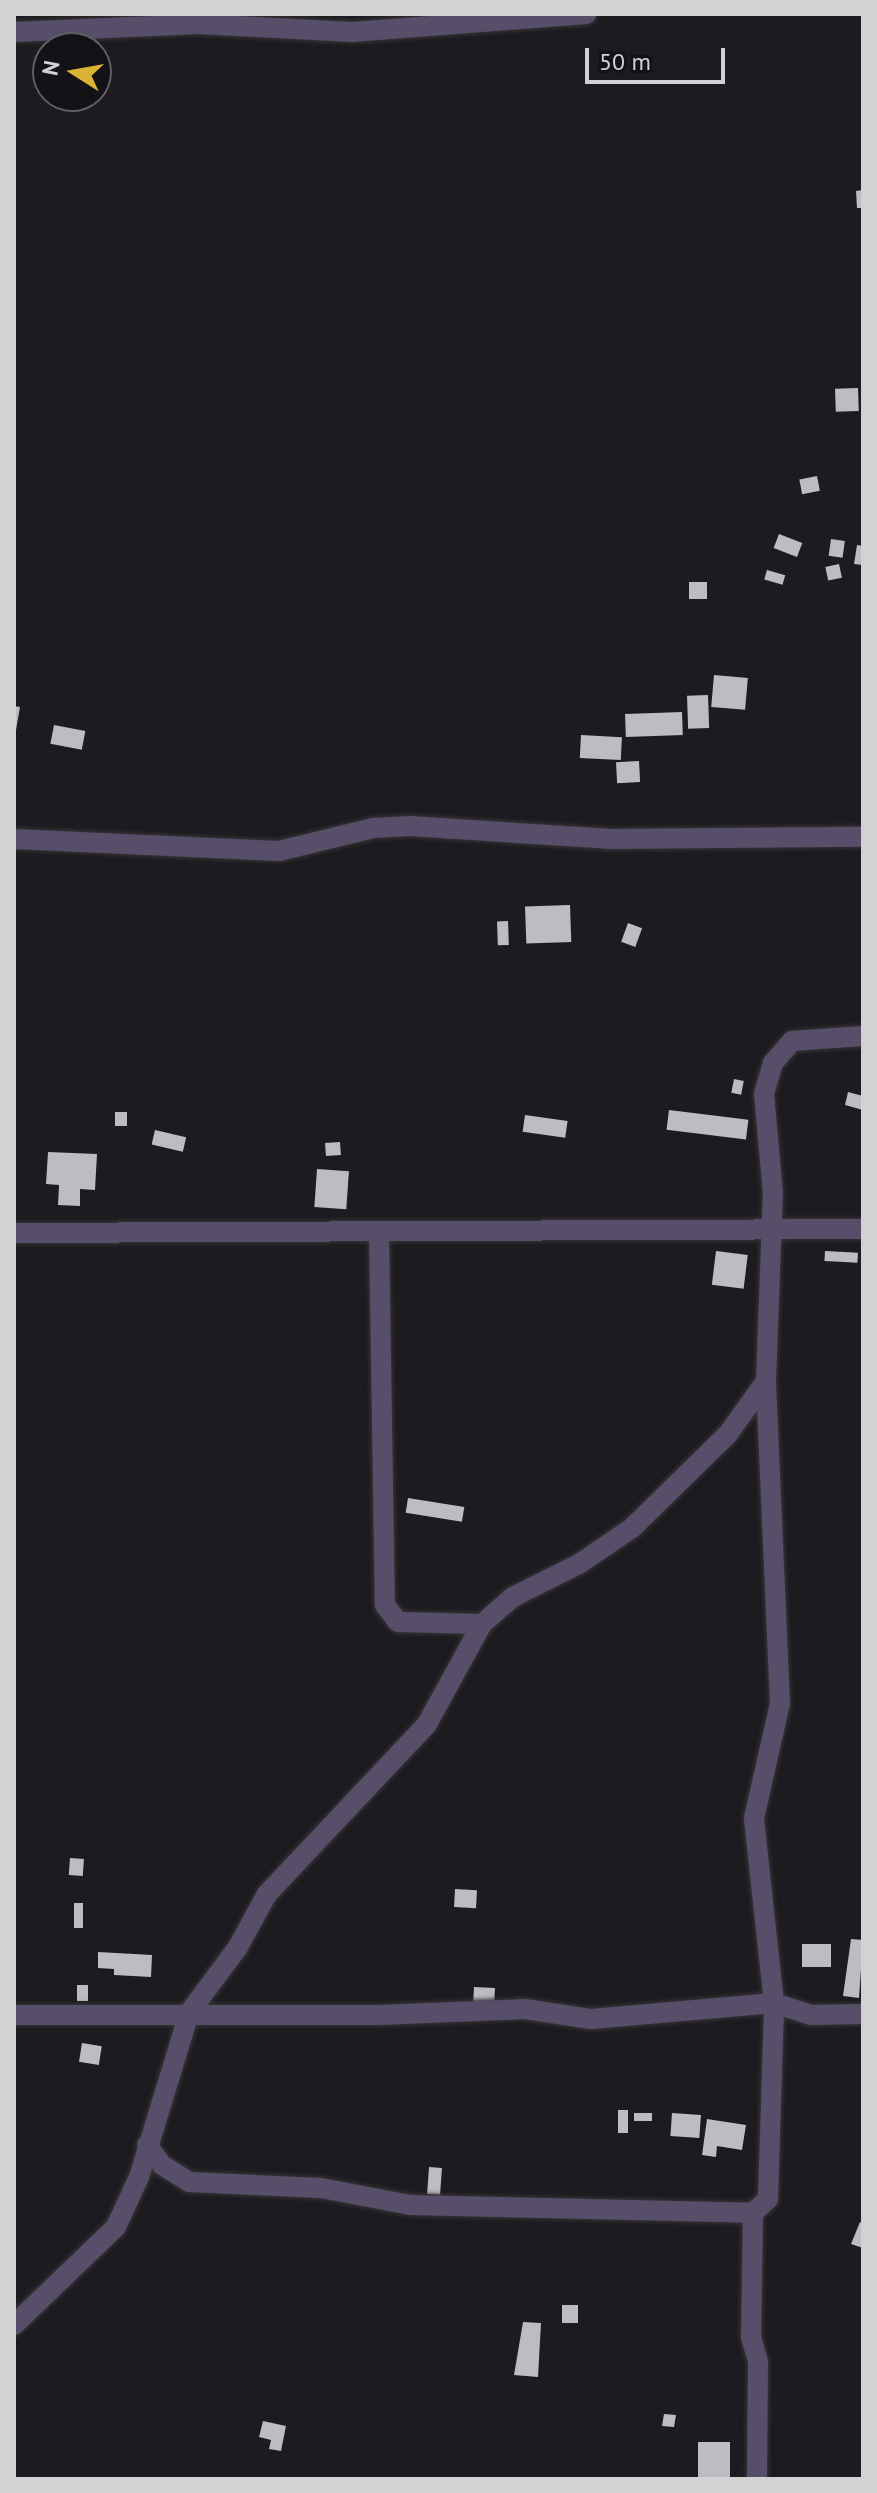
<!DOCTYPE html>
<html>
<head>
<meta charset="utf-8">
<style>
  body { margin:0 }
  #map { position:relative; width:877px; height:2493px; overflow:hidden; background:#1d1b1f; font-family:"PT Sans",sans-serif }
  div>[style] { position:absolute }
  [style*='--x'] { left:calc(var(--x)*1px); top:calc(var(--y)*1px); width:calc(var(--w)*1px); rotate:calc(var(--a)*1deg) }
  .building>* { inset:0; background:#bebcc1; transform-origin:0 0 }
  .roads { filter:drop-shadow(0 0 2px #363538) drop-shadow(0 0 2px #363538) }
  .minor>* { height:20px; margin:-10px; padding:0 10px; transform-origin:10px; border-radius:10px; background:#574e69 }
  span { translate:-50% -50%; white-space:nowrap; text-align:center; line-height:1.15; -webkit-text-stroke:8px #131216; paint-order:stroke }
  .frame { position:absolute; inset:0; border:16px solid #d2d2d4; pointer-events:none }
  .north { position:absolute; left:32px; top:32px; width:80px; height:80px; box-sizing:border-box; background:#131216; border:2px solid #5f5f62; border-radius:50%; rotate:281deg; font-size:22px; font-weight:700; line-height:32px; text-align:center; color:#d2d2d4 }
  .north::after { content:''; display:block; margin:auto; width:28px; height:36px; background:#dbb233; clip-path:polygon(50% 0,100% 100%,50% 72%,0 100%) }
  .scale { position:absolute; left:585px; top:48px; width:140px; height:36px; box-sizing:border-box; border:4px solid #d2d2d4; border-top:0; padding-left:10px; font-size:24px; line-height:28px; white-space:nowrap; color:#d2d2d4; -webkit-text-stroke:6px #131216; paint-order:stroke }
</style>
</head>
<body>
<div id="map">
  <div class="building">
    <i style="clip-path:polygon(863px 190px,863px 208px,857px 208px,856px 191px)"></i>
    <i style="left:858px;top:388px;width:23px;height:23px;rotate:88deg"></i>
    <i style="left:817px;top:476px;width:15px;height:18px;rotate:79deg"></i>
    <i style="left:779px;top:534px;width:25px;height:15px;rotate:21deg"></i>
    <i style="left:831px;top:539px;width:14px;height:17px;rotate:8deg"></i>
    <i style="clip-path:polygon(857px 545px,863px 546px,863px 565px,854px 564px)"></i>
    <i style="left:839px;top:564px;width:14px;height:14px;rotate:78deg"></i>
    <i style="left:767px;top:570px;width:19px;height:10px;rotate:16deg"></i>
    <i style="left:689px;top:582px;width:18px;height:17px"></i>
    <i style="left:714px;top:675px;width:34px;height:32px;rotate:5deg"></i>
    <i style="left:708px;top:695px;width:33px;height:21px;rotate:88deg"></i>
    <i style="clip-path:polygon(14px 706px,20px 707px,16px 730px,14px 730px)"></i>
    <i style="left:682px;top:712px;width:23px;height:57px;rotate:88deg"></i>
    <i style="left:54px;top:725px;width:32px;height:19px;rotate:11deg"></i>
    <i style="left:581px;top:735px;width:41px;height:23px;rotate:3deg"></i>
    <i style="left:639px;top:761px;width:21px;height:23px;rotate:87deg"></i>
    <i style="left:570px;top:905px;width:37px;height:45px;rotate:88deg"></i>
    <i style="left:508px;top:921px;width:24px;height:11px;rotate:88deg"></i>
    <i style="left:628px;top:923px;width:15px;height:20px;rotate:20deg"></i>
    <i style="left:734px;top:1079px;width:10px;height:14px;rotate:11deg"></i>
    <i style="clip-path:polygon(848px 1092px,863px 1096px,863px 1110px,845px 1105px)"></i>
    <i style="left:669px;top:1110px;width:80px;height:20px;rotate:7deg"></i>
    <i style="left:115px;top:1112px;width:12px;height:14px"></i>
    <i style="left:525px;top:1115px;width:43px;height:17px;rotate:8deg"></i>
    <i style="left:155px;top:1130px;width:32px;height:15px;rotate:13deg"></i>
    <i style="left:340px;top:1142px;width:13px;height:15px;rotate:86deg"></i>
    <i style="clip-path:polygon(48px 1152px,97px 1154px,95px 1190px,80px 1189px,80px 1206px,58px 1205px,59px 1185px,46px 1184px)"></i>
    <i style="left:317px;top:1169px;width:32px;height:38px;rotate:4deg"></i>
    <i style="left:716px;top:1251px;width:32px;height:34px;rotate:7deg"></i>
    <i style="left:825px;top:1251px;width:33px;height:10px;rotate:3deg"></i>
    <i style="left:408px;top:1498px;width:57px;height:15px;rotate:9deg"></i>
    <i style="left:70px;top:1858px;width:14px;height:17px;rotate:4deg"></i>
    <i style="left:455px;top:1889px;width:22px;height:18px;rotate:3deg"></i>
    <i style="left:74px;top:1903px;width:9px;height:25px"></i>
    <i style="clip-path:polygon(851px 1939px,863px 1940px,859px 1998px,843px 1996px)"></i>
    <i style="left:831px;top:1944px;width:23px;height:29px;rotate:90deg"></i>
    <i style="clip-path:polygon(98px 1952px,152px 1955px,151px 1977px,114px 1975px,114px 1969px,98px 1968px)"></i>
    <i style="left:77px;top:1985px;width:11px;height:16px"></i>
    <i style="left:474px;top:1987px;width:21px;height:16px;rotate:3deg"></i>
    <i style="left:82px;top:2043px;width:20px;height:19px;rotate:9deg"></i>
    <i style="left:618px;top:2110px;width:10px;height:23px"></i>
    <i style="left:634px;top:2113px;width:18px;height:8px"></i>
    <i style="left:672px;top:2113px;width:29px;height:23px;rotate:4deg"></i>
    <i style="clip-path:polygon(707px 2119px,746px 2125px,742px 2150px,717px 2146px,716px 2157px,702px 2155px)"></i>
    <i style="left:429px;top:2167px;width:13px;height:27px;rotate:4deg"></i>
    <i style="clip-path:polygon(860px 2222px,863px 2223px,863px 2248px,851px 2244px)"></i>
    <i style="left:562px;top:2305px;width:16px;height:18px"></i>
    <i style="clip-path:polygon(523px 2322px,541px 2323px,538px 2377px,514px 2375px)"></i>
    <i style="clip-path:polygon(664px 2414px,676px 2415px,674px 2427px,662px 2426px)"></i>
    <i style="clip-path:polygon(263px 2421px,286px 2426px,281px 2451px,269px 2449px,271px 2440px,259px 2437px)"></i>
    <i style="left:698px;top:2442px;width:32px;height:37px"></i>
  </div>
  <div class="roads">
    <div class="minor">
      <i style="--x:14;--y:32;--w:185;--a:-2.5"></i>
      <i style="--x:199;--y:24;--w:153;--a:3"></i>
      <i style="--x:352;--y:32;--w:235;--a:-4.4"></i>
      <i style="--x:14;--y:839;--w:265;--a:2.6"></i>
      <i style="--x:279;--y:851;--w:97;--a:-13.7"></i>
      <i style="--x:373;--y:828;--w:37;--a:-3"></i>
      <i style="--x:410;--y:826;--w:199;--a:3.7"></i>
      <i style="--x:609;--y:839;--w:254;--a:-0.5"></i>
      <i style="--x:379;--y:1231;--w:374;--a:89.1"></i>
      <i style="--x:385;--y:1605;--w:21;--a:53"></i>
      <i style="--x:398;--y:1622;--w:84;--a:1.4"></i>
      <i style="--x:14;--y:1233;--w:849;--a:-0.27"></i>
      <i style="--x:14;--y:2015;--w:364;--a:0"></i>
      <i style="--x:378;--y:2015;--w:147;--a:-2.3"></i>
      <i style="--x:525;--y:2009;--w:67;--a:8.6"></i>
      <i style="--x:591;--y:2019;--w:184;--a:-5"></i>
      <i style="--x:774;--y:2003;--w:39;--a:18"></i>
      <i style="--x:811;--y:2015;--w:52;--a:-1.1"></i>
      <i style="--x:147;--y:2145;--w:25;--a:53"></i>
      <i style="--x:162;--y:2165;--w:32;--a:32"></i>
      <i style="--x:189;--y:2182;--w:132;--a:2.6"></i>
      <i style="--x:321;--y:2188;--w:91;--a:10.8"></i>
      <i style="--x:410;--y:2205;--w:343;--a:1.3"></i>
      <i style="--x:753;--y:2213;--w:21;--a:-43"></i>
      <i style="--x:768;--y:2199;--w:196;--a:-88.2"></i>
      <i style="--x:774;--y:2003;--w:186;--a:-96.2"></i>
      <i style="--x:754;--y:1818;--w:117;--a:-77.2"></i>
      <i style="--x:780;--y:1704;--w:323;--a:-92.5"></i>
      <i style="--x:766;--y:1381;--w:187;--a:-87.9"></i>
      <i style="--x:773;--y:1194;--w:100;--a:-95.1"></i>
      <i style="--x:764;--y:1094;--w:32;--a:-74"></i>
      <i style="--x:773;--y:1063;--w:29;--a:-49"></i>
      <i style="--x:792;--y:1041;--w:71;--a:-4"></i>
      <i style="--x:753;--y:2213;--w:124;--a:90.9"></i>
      <i style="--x:751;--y:2337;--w:26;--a:74"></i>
      <i style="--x:758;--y:2362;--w:117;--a:90.5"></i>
      <i style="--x:14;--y:2325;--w:141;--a:-43.9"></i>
      <i style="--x:116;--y:2227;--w:55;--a:-65.3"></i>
      <i style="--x:139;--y:2177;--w:171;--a:-73"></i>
      <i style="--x:189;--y:2013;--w:82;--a:-53.4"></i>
      <i style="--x:238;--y:1947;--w:60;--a:-61.3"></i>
      <i style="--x:267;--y:1894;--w:233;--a:-46.7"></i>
      <i style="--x:427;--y:1724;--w:114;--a:-61.2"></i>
      <i style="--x:482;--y:1624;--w:41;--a:-41.1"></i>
      <i style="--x:513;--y:1597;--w:74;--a:-26.6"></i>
      <i style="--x:579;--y:1564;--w:64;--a:-34.2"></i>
      <i style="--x:632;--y:1528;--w:134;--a:-44.4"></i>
      <i style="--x:728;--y:1434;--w:65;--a:-54.4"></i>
    </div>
  </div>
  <div class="frame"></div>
  <div class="north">N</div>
  <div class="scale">50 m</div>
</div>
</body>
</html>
